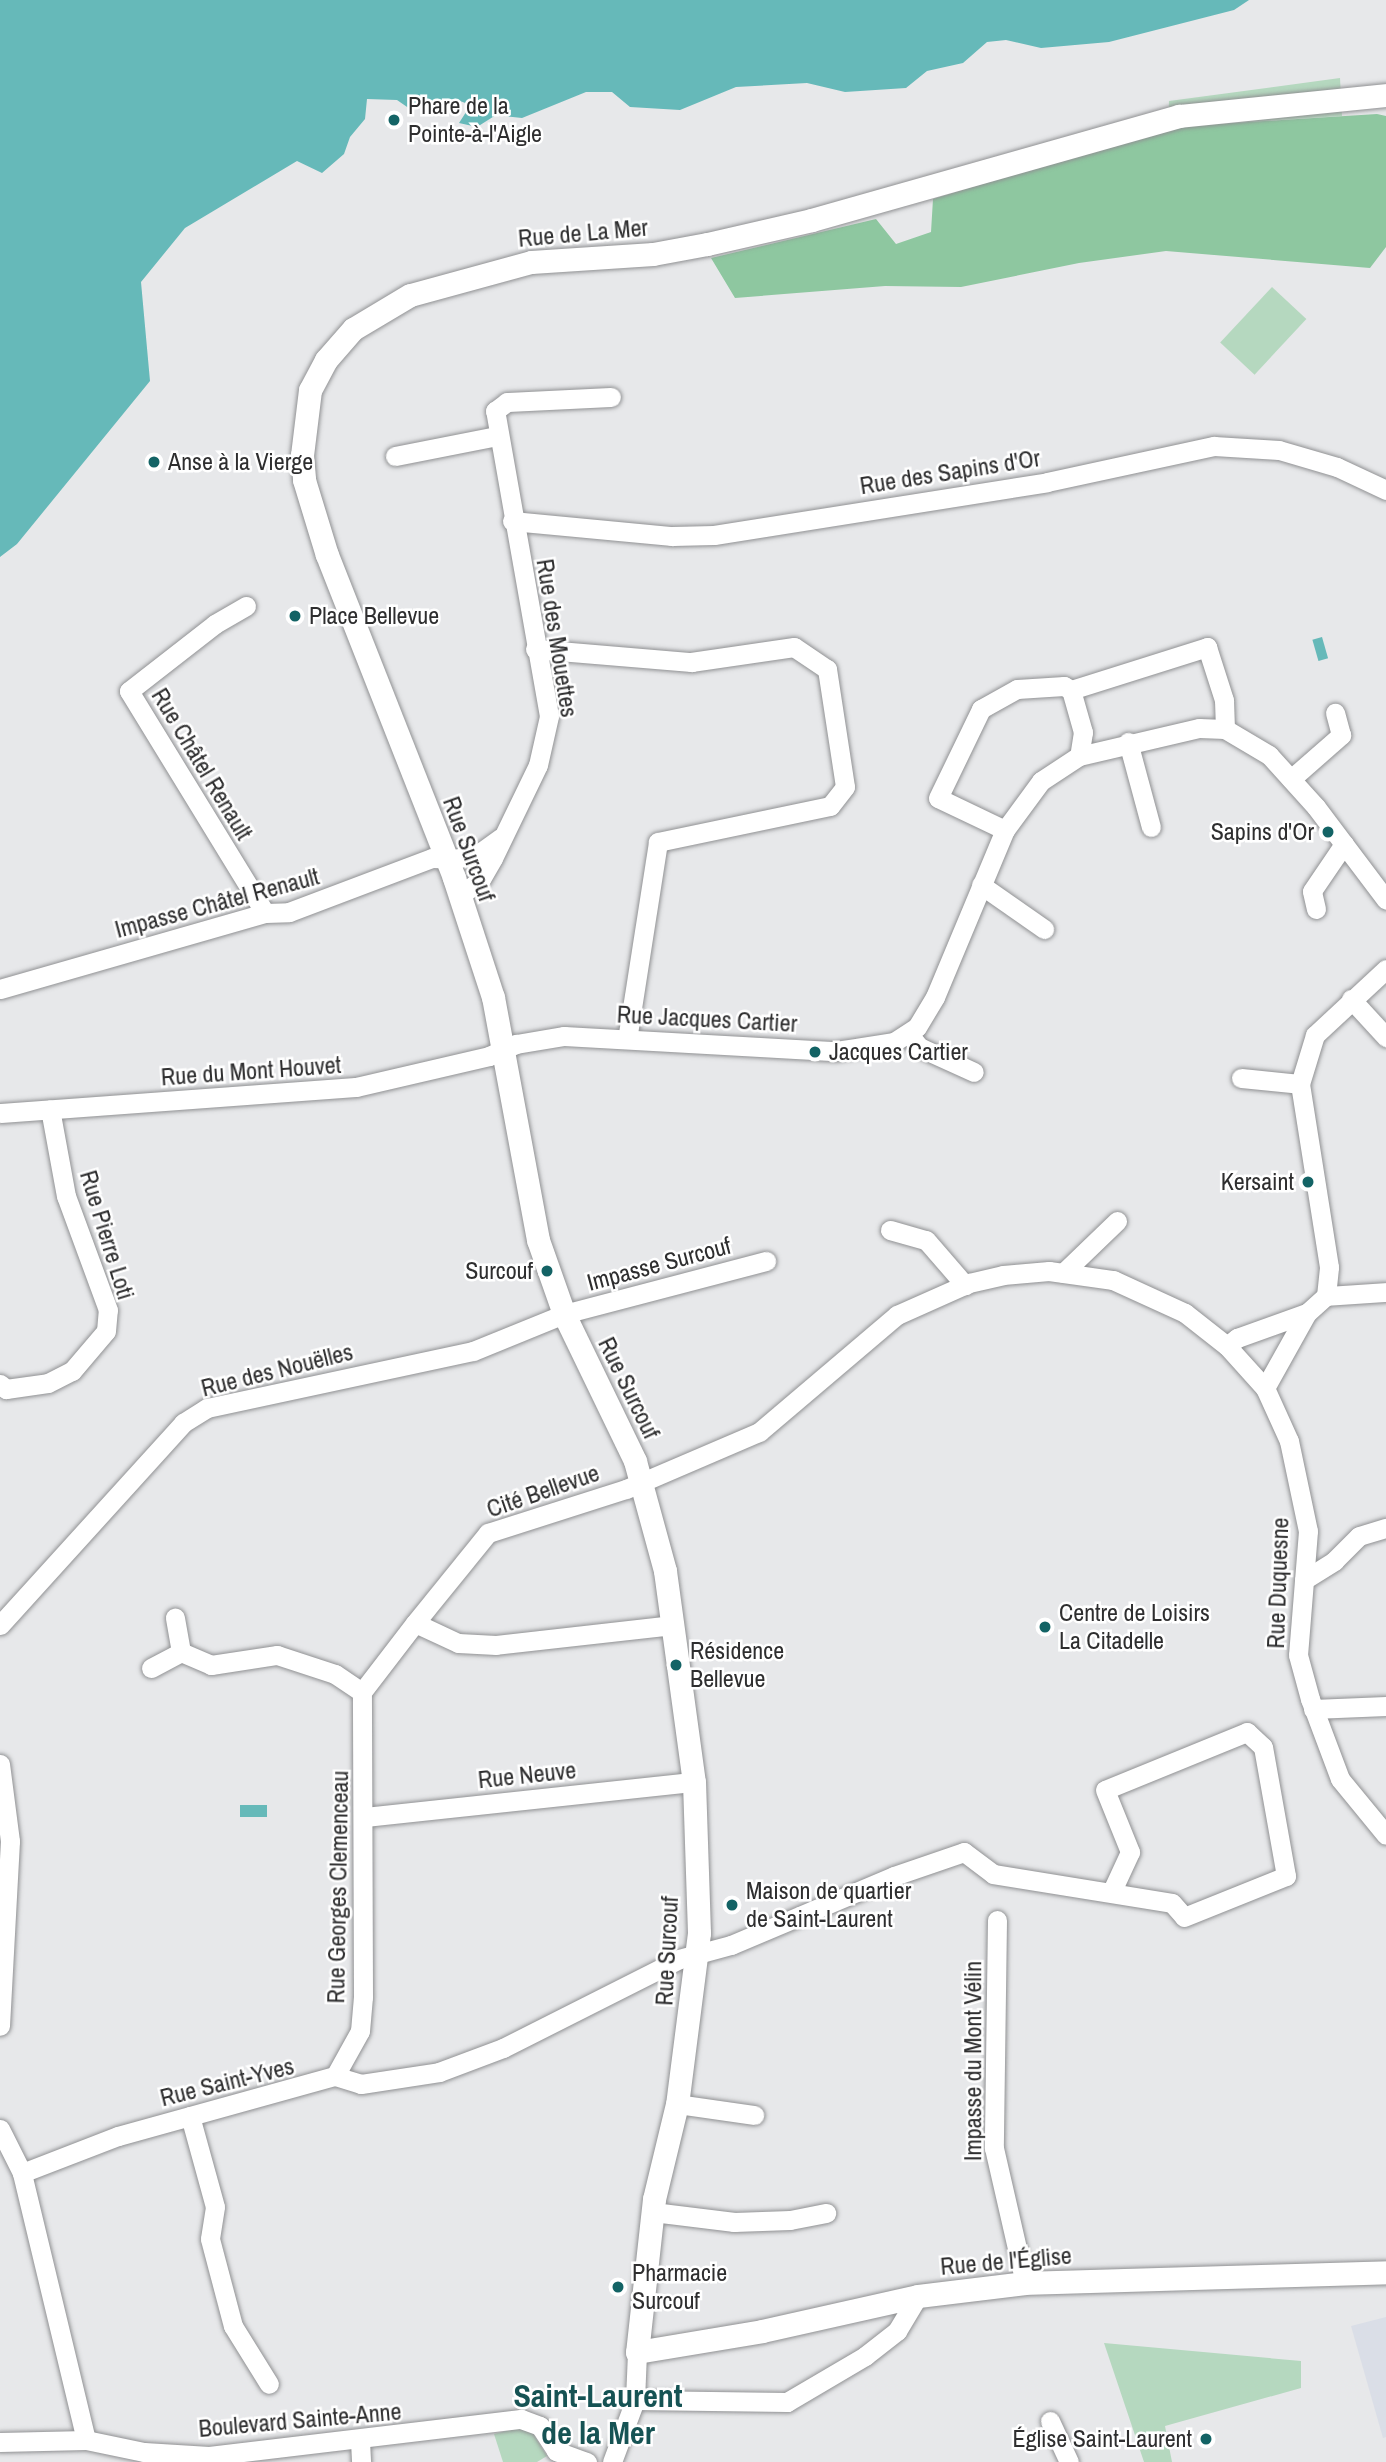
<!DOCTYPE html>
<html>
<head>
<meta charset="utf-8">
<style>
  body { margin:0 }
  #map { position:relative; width:1386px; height:2462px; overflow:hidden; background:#e7e8ea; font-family:"Archivo Narrow",sans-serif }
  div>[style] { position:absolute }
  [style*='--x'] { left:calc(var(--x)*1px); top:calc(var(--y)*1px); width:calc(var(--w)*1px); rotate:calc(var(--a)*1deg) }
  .built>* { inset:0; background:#dadee7 }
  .green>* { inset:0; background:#b5d8bf; transform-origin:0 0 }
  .forest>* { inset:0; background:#8ec7a0 }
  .water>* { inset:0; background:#66b9b9; transform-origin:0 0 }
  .roads { filter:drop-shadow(0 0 2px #909193) drop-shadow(0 0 2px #909193) }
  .minor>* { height:19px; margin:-9.5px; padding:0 9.5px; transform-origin:9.5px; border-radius:9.5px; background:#fff }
  .tertiary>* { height:23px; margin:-11.5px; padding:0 11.5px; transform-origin:11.5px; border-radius:11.5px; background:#fff }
  .dots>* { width:19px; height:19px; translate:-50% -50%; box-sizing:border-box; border:4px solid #fff; border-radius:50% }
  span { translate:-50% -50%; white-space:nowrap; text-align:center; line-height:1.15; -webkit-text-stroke:5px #fff; paint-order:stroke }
  .poi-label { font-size:24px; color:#2e2e2f }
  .left { translate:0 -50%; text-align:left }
  .right { translate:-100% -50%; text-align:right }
  .street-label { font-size:24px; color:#2e2e2f }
  .district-label { font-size:32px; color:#165354; font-weight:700 }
</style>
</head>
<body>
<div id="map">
  <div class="built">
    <i style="clip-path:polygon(1386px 2317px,1386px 2437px,1383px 2438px,1351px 2326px)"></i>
  </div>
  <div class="green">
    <i style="clip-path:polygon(1340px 78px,1342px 116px,1168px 127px,1169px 101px)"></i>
    <i style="left:1272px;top:287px;width:47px;height:76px;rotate:43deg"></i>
    <i style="clip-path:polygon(1104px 2343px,1301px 2361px,1301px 2388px,1165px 2426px,1172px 2462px,1144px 2462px)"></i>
    <i style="clip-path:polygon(518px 2428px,532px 2432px,547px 2456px,537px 2462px,503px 2462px,494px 2434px)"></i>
  </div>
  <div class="forest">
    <i style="clip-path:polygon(1377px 114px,1386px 116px,1386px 247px,1370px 268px,1166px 251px,1079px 263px,961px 287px,885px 286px,735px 298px,711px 258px,876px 219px,896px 244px,931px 232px,933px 199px,1168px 127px)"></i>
  </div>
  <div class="water">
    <i style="clip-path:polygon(0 0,1249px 0,1234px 10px,1109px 42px,1041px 48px,1006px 40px,987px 42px,963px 63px,927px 71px,906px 88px,845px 92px,807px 83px,736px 87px,680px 110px,630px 107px,612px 92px,586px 92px,522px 118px,496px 115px,477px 127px,459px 123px,468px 109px,468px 104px,460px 101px,410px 109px,397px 100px,367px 99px,365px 119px,350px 137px,344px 154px,322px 173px,297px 161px,185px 228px,141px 282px,150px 381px,17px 544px,0 557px)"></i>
    <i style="left:1322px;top:637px;width:22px;height:10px;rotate:74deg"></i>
    <i style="left:240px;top:1805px;width:27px;height:12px"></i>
  </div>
  <div class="roads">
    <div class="minor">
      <i style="--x:395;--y:456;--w:104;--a:-11.1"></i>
      <i style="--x:512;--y:521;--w:161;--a:5.4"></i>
      <i style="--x:672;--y:536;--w:42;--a:-1.4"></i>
      <i style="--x:714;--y:535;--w:337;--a:-9"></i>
      <i style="--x:1047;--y:482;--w:171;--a:-12.2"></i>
      <i style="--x:1214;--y:446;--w:65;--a:3.5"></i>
      <i style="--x:1279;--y:450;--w:60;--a:16.3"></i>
      <i style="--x:1337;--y:467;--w:54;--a:25.1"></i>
      <i style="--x:246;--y:606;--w:36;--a:150"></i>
      <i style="--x:215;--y:624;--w:109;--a:142.1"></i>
      <i style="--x:129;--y:691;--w:260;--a:58.5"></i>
      <i style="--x:535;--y:649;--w:157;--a:4.8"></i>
      <i style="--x:691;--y:662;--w:104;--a:-8.3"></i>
      <i style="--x:794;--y:647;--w:40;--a:34"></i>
      <i style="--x:827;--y:669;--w:119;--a:81.3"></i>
      <i style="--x:845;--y:787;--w:24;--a:128"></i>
      <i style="--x:830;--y:806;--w:176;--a:168.2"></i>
      <i style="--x:658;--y:842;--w:199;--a:98.9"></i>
      <i style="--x:1071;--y:690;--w:143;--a:-17.5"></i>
      <i style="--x:1207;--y:647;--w:56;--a:72.2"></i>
      <i style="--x:1224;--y:700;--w:29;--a:88"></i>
      <i style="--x:1128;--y:742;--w:88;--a:74.9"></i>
      <i style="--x:1291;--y:779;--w:67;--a:-41.3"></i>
      <i style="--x:1341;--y:735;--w:23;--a:-105"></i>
      <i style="--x:1005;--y:830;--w:74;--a:-154.5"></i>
      <i style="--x:938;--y:798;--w:99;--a:-64.2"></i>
      <i style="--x:981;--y:709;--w:41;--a:-29.1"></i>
      <i style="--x:1017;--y:689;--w:47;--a:-3.7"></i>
      <i style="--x:1064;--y:686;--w:8;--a:30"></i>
      <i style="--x:1071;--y:690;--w:44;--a:74.1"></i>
      <i style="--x:1083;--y:732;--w:24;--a:99"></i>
      <i style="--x:981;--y:885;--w:77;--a:34.9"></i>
      <i style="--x:460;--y:896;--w:27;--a:-39"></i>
      <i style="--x:481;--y:879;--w:24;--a:-60"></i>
      <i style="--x:493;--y:858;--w:103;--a:-64.2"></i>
      <i style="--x:538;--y:765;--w:50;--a:-77.3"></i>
      <i style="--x:549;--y:716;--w:310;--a:-100"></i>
      <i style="--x:495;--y:411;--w:15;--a:-37"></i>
      <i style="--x:507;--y:402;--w:104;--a:-2.8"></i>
      <i style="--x:1316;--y:909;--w:18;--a:-103"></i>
      <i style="--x:1312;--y:891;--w:57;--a:-55.8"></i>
      <i style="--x:0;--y:989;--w:276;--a:-16"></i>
      <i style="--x:265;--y:913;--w:24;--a:-2"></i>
      <i style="--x:289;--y:912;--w:153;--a:-20.7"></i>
      <i style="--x:432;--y:858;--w:24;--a:2"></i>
      <i style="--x:456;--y:859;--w:26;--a:-16"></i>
      <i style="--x:481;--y:852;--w:24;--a:-36"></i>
      <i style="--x:1351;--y:999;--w:52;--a:47.4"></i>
      <i style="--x:909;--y:1034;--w:16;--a:52"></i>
      <i style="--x:919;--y:1047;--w:60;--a:24.4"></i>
      <i style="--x:1241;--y:1078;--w:59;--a:5.8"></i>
      <i style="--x:0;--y:1113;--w:357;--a:-4.2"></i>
      <i style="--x:356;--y:1087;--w:137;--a:-13.1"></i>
      <i style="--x:489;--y:1056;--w:30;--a:-24"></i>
      <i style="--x:516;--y:1044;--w:49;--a:-9.5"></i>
      <i style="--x:564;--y:1036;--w:272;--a:3.2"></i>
      <i style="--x:836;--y:1051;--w:59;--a:-8.8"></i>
      <i style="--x:894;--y:1042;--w:27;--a:-33"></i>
      <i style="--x:917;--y:1027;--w:35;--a:-59"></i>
      <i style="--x:935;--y:997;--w:181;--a:-67.3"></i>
      <i style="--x:1005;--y:830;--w:61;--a:-53.7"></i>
      <i style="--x:1041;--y:781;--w:45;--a:-33.3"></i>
      <i style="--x:1079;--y:756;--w:123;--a:-13.1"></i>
      <i style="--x:1199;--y:728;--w:26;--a:2"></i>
      <i style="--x:1225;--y:729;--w:51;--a:30.6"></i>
      <i style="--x:1269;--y:755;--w:70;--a:47.9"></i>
      <i style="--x:1316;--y:807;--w:116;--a:53"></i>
      <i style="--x:890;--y:1230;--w:37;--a:16"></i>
      <i style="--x:926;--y:1240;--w:60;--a:49.1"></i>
      <i style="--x:1063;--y:1273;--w:75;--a:-43.9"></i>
      <i style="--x:1326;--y:1296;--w:60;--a:-3.8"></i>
      <i style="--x:1227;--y:1346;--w:13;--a:-39"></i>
      <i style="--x:1237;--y:1338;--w:74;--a:-19.7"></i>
      <i style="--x:1307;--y:1313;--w:25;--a:-42"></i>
      <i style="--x:1326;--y:1296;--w:29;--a:-84"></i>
      <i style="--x:1329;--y:1267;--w:185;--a:-99"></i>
      <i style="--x:1300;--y:1084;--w:51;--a:-73"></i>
      <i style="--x:1315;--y:1035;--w:97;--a:-42.9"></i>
      <i style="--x:0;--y:1384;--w:8;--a:40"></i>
      <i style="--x:6;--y:1389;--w:42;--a:-8.1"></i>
      <i style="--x:48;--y:1383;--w:27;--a:-27"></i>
      <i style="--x:72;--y:1371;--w:52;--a:-49.6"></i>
      <i style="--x:106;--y:1331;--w:21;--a:-85"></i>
      <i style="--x:108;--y:1310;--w:121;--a:-110.2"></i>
      <i style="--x:66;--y:1196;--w:88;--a:-100.4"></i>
      <i style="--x:1265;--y:1388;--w:86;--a:-60.8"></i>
      <i style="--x:1304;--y:1580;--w:36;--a:-32"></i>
      <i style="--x:1334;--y:1561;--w:35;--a:-45"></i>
      <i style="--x:1359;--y:1536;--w:28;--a:-17"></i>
      <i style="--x:0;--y:1625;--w:273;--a:-47.8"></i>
      <i style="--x:183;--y:1423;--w:28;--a:-32"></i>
      <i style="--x:207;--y:1408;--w:272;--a:-12.1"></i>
      <i style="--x:473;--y:1351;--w:98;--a:-22.1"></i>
      <i style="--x:564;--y:1314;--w:209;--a:-14.7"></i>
      <i style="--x:673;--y:1625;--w:178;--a:173.6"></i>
      <i style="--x:496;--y:1645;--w:38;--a:-177"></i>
      <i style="--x:458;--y:1643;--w:47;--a:-155.1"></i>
      <i style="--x:415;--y:1623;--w:116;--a:-51"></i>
      <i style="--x:488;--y:1533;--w:145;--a:-17.7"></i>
      <i style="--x:626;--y:1489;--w:145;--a:-23.2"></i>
      <i style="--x:759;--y:1432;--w:181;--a:-40.3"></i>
      <i style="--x:897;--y:1315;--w:79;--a:-24"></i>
      <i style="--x:969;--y:1283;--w:35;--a:-13"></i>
      <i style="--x:1003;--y:1275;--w:46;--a:-5"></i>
      <i style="--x:1049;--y:1271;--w:65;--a:8"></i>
      <i style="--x:1113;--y:1280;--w:79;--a:24.6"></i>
      <i style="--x:1185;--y:1313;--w:53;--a:38.2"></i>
      <i style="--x:1227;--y:1346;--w:57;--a:47.9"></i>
      <i style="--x:1265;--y:1388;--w:58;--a:65.6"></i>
      <i style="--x:1289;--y:1441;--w:92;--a:78.1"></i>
      <i style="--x:1308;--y:1531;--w:124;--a:94.6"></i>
      <i style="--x:1298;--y:1655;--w:46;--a:74.7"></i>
      <i style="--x:1310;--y:1699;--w:85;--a:69.4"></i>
      <i style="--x:1340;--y:1779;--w:72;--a:50.6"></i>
      <i style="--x:181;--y:1652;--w:33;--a:23"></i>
      <i style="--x:211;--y:1665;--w:67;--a:-8.6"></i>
      <i style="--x:277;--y:1655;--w:61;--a:18.1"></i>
      <i style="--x:335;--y:1674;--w:32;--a:34"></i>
      <i style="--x:362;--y:1692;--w:87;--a:-52.5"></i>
      <i style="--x:151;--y:1668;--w:34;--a:-28"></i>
      <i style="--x:181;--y:1652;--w:35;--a:-100"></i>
      <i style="--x:1313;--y:1709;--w:73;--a:-2.4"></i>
      <i style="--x:0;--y:1764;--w:78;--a:82.6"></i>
      <i style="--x:10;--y:1841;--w:185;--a:93.1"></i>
      <i style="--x:365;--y:1817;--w:331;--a:-6.1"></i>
      <i style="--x:997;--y:1920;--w:228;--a:90.8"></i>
      <i style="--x:994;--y:2148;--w:139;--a:77.1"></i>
      <i style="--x:335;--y:2076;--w:51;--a:-60.9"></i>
      <i style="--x:360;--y:2031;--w:34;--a:-85"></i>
      <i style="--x:363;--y:1997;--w:305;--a:-90.2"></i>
      <i style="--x:677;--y:2104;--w:78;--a:8.1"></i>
      <i style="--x:190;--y:2116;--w:94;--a:74.6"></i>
      <i style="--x:215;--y:2207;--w:32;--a:99"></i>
      <i style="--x:210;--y:2239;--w:90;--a:75.2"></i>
      <i style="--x:233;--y:2326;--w:68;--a:58.2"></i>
      <i style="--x:0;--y:2129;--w:49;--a:63.4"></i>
      <i style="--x:653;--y:2212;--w:82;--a:7"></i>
      <i style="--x:734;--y:2222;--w:56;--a:-2"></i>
      <i style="--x:790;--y:2220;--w:37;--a:-11"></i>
      <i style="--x:635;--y:2400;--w:152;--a:0.8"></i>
      <i style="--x:787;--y:2402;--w:91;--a:-30.5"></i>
      <i style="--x:865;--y:2356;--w:41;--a:-38"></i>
      <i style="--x:897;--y:2331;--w:41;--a:-59"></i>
      <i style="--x:1050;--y:2421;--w:45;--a:65.1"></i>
      <i style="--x:86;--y:2440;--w:275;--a:-103.5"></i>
      <i style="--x:22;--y:2173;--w:103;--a:-21.1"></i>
      <i style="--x:118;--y:2136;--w:225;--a:-15.5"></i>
      <i style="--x:335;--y:2076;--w:27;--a:17"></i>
      <i style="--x:361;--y:2084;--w:79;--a:-8.7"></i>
      <i style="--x:439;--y:2072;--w:68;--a:-20.6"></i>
      <i style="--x:503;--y:2048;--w:197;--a:-26.8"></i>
      <i style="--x:679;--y:1959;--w:54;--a:-15.1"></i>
      <i style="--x:731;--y:1945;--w:177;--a:-22.9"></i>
      <i style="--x:894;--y:1876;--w:74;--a:-18.9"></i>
      <i style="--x:964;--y:1852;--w:36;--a:37"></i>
      <i style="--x:993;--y:1874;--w:181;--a:9.2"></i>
      <i style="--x:1172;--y:1903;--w:18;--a:49"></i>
      <i style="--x:1184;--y:1917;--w:110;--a:-21.9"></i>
      <i style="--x:1286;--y:1876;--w:131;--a:-100.1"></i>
      <i style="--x:1263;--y:1747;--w:22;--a:-137"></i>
      <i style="--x:1247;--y:1732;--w:153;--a:157.8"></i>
      <i style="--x:1105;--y:1790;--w:67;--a:68"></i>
      <i style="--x:1130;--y:1852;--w:43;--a:114.8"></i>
      <i style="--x:360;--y:2441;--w:21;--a:87"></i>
      <i style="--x:0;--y:2442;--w:86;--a:-1.3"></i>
      <i style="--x:86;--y:2440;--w:59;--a:11.7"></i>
      <i style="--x:144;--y:2452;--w:65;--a:3.5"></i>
      <i style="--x:209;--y:2456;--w:314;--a:-6.8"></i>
      <i style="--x:521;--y:2419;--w:20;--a:20"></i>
      <i style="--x:540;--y:2426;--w:30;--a:57"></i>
      <i style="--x:556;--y:2451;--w:33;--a:20"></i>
      <i style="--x:612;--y:2462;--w:66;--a:-69.6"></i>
      <i style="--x:635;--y:2400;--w:48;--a:-87.6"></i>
    </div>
    <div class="tertiary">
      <i style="--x:1386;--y:95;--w:208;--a:174.2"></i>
      <i style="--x:1179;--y:116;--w:381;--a:164.2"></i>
      <i style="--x:812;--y:220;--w:108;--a:167.1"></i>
      <i style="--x:707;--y:244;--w:55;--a:169.5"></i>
      <i style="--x:653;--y:254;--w:122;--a:176.2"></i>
      <i style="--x:531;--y:262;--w:125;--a:164.7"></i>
      <i style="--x:410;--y:295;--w:66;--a:149.2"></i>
      <i style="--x:353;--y:329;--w:41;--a:131.1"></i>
      <i style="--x:326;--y:360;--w:34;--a:118"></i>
      <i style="--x:310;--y:390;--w:65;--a:97"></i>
      <i style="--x:302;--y:455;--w:25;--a:85"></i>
      <i style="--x:304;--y:480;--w:78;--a:73"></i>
      <i style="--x:327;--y:555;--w:347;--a:68.5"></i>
      <i style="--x:454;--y:878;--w:125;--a:71.9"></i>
      <i style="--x:493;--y:997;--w:247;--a:79.5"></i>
      <i style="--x:538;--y:1240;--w:78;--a:70.6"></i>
      <i style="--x:564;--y:1314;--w:163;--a:64.2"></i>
      <i style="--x:635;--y:1461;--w:114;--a:74.7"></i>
      <i style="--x:665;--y:1571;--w:213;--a:82.2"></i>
      <i style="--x:694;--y:1782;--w:151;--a:88.1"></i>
      <i style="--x:699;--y:1933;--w:172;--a:97.3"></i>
      <i style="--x:677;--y:2104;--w:98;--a:103.6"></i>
      <i style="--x:654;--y:2199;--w:154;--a:96.3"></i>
      <i style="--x:637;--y:2352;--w:127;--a:-9.5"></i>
      <i style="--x:762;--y:2331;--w:160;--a:-12.6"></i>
      <i style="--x:918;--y:2296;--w:108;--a:-6.9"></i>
      <i style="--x:1025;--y:2283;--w:361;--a:-1.7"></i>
    </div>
  </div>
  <div class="dots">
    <i style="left:394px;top:120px;background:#136365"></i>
    <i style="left:154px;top:462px;background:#136365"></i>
    <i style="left:295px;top:616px;background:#136365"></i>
    <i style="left:1328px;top:832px;background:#136365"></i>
    <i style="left:815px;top:1052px;background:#136365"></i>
    <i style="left:1308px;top:1182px;background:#136365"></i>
    <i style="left:547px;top:1271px;background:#136365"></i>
    <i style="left:1045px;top:1627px;background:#136365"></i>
    <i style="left:676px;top:1665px;background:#136365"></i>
    <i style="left:732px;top:1905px;background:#136365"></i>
    <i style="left:618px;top:2287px;background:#136365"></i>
    <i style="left:1206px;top:2439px;background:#136365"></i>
  </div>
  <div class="poi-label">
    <span class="left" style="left:408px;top:120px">Phare de la<br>Pointe-à-l'Aigle</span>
    <span class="left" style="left:168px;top:462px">Anse à la Vierge</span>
    <span class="left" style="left:309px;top:616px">Place Bellevue</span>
    <span class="right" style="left:1314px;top:832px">Sapins d'Or</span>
    <span class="left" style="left:829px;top:1052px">Jacques Cartier</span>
    <span class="right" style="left:1294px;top:1182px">Kersaint</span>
    <span class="right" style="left:533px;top:1271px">Surcouf</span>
    <span class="left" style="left:1059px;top:1627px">Centre de Loisirs<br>La Citadelle</span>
    <span class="left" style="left:690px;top:1665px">Résidence<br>Bellevue</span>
    <span class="left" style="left:746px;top:1905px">Maison de quartier<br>de Saint-Laurent</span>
    <span class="left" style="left:632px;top:2287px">Pharmacie<br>Surcouf</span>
    <span class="right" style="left:1192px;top:2439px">Église Saint-Laurent</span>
  </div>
  <div class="street-label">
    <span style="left:583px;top:233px;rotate:-5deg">Rue de La Mer</span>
    <span style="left:950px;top:472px;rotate:-9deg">Rue des Sapins d'Or</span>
    <span style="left:557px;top:638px;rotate:81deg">Rue des Mouettes</span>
    <span style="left:202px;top:764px;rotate:59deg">Rue Châtel Renault</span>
    <span style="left:469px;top:849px;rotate:70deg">Rue Surcouf</span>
    <span style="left:217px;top:903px;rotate:-15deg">Impasse Châtel Renault</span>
    <span style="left:707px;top:1019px;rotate:3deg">Rue Jacques Cartier</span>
    <span style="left:251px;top:1071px;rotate:-4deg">Rue du Mont Houvet</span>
    <span style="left:107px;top:1235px;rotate:73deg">Rue Pierre Loti</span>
    <span style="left:659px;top:1264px;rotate:-15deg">Impasse Surcouf</span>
    <span style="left:277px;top:1370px;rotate:-14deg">Rue des Nouëlles</span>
    <span style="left:629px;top:1388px;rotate:64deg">Rue Surcouf</span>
    <span style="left:543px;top:1491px;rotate:-19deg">Cité Bellevue</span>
    <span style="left:1278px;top:1583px;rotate:-88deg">Rue Duquesne</span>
    <span style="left:527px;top:1775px;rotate:-6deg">Rue Neuve</span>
    <span style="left:338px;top:1887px;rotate:-89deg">Rue Georges Clemenceau</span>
    <span style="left:667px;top:1951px;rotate:-87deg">Rue Surcouf</span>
    <span style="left:973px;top:2061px;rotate:-90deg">Impasse du Mont Vélin</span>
    <span style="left:227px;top:2082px;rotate:-14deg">Rue Saint-Yves</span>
    <span style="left:1006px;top:2261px;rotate:-5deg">Rue de l'Église</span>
    <span style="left:300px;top:2420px;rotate:-5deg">Boulevard Sainte-Anne</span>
  </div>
  <div class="district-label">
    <span style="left:598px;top:2415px">Saint-Laurent<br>de la Mer</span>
  </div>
</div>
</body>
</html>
